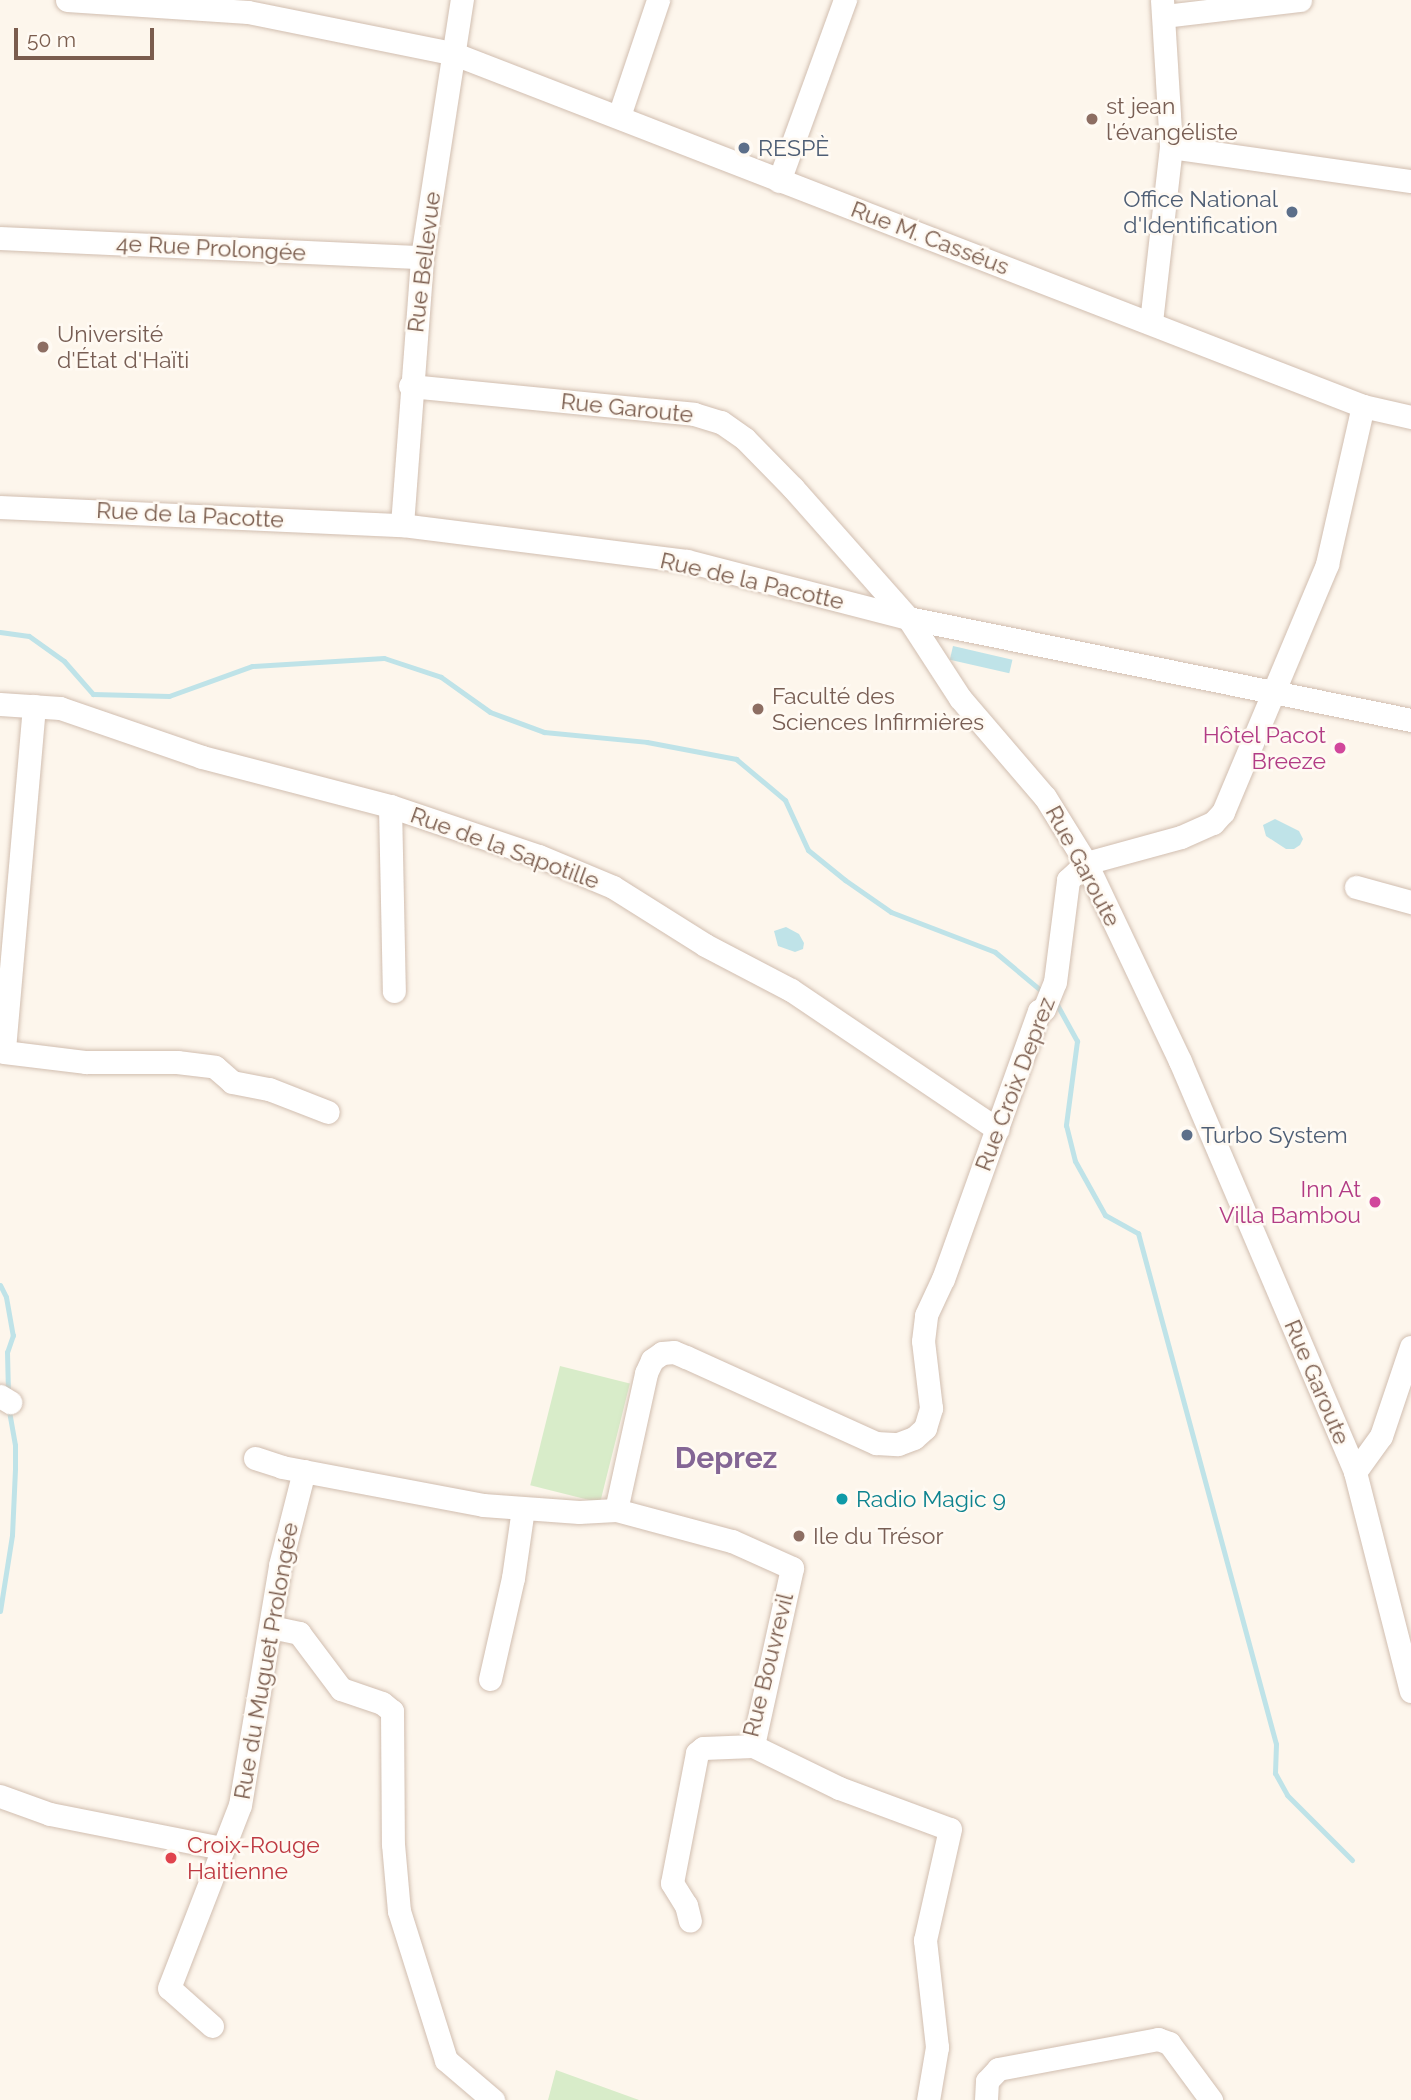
<!DOCTYPE html>
<html>
<head>
<meta charset="utf-8">
<style>
  body { margin:0 }
  #map { position:relative; width:1411px; height:2100px; overflow:hidden; background:#fdf6ec; font-family:Raleway,sans-serif }
  div>[style] { position:absolute }
  [style*='--x'] { left:calc(var(--x)*1px); top:calc(var(--y)*1px); width:calc(var(--w)*1px); rotate:calc(var(--a)*1deg) }
  .green>* { inset:0; background:#d8ecc9; transform-origin:0 0 }
  .water>* { inset:0; background:#bfe3e8; transform-origin:0 0 }
  .stream>* { height:5px; margin:-2.5px; padding:0 2.5px; transform-origin:2.5px; border-radius:2.5px; background:#bfe3e8 }
  .roads { filter:drop-shadow(0 0 2px #d1beb0) drop-shadow(0 0 2px #d1beb0) }
  .minor>* { height:23px; margin:-11.5px; padding:0 11.5px; transform-origin:11.5px; border-radius:11.5px; background:#fff }
  .dots>* { width:19px; height:19px; translate:-50% -50%; box-sizing:border-box; border:4px solid #fffaf3; border-radius:50% }
  span { translate:-50% -50%; white-space:nowrap; text-align:center; line-height:1.15; -webkit-text-stroke:5px #fffaf3; paint-order:stroke }
  .education-label { font-size:23px; color:#785e54 }
  .left { translate:0 -50%; text-align:left }
  .service-label { font-size:23px; color:#4e5e75 }
  .right { translate:-100% -50%; text-align:right }
  .street-label { font-size:23px; color:#7a5c4d }
  .hotel-label { font-size:23px; color:#b23c85 }
  .culture-label { font-size:23px; color:#0d838f }
  .health-label { font-size:23px; color:#be3a42 }
  .district-label { font-size:30px; color:#846695; font-weight:700 }
  .scale { position:absolute; left:14px; top:28px; width:140px; height:32px; box-sizing:border-box; border:4px solid #7a5c4d; border-top:0; padding-left:9px; font-size:21px; line-height:24px; white-space:nowrap; color:#7a5c4d; -webkit-text-stroke:5px #fffaf3; paint-order:stroke }
</style>
</head>
<body>
<div id="map">
  <div class="green">
    <i style="left:560px;top:1366px;width:72px;height:123px;rotate:14deg"></i>
    <i style="clip-path:polygon(556px 2070px,639px 2100px,548px 2100px)"></i>
  </div>
  <div class="water">
    <i style="left:953px;top:646px;width:61px;height:14px;rotate:13deg"></i>
    <i style="clip-path:polygon(1275px 819px,1299px 831px,1303px 839px,1300px 845px,1294px 849px,1286px 849px,1266px 836px,1263px 825px)"></i>
    <i style="clip-path:polygon(786px 927px,799px 934px,804px 943px,803px 949px,795px 952px,778px 946px,774px 931px)"></i>
  </div>
  <div class="stream">
    <i style="--x:0;--y:632;--w:29;--a:8"></i>
    <i style="--x:29;--y:636;--w:43;--a:35.5"></i>
    <i style="--x:64;--y:661;--w:44;--a:48.7"></i>
    <i style="--x:93;--y:694;--w:76;--a:1.5"></i>
    <i style="--x:169;--y:696;--w:88;--a:-19.9"></i>
    <i style="--x:252;--y:666;--w:132;--a:-3.5"></i>
    <i style="--x:384;--y:658;--w:60;--a:18.4"></i>
    <i style="--x:441;--y:677;--w:60;--a:35.5"></i>
    <i style="--x:490;--y:712;--w:58;--a:20.3"></i>
    <i style="--x:544;--y:732;--w:103;--a:5.5"></i>
    <i style="--x:647;--y:742;--w:91;--a:10.8"></i>
    <i style="--x:736;--y:759;--w:64;--a:39.9"></i>
    <i style="--x:785;--y:800;--w:55;--a:65.3"></i>
    <i style="--x:808;--y:850;--w:48;--a:39"></i>
    <i style="--x:845;--y:880;--w:56;--a:34.8"></i>
    <i style="--x:891;--y:912;--w:111;--a:21"></i>
    <i style="--x:995;--y:952;--w:64;--a:39.9"></i>
    <i style="--x:1055;--y:1001;--w:46;--a:61.2"></i>
    <i style="--x:1077;--y:1041;--w:85;--a:97.5"></i>
    <i style="--x:1066;--y:1125;--w:37;--a:76"></i>
    <i style="--x:1075;--y:1161;--w:62;--a:60.9"></i>
    <i style="--x:1105;--y:1215;--w:38;--a:29"></i>
    <i style="--x:1138;--y:1233;--w:529;--a:74.89"></i>
    <i style="--x:1276;--y:1744;--w:29;--a:92"></i>
    <i style="--x:1275;--y:1773;--w:25;--a:61"></i>
    <i style="--x:1287;--y:1795;--w:92;--a:45"></i>
    <i style="--x:0;--y:1285;--w:13;--a:63"></i>
    <i style="--x:6;--y:1297;--w:39;--a:80"></i>
    <i style="--x:13;--y:1335;--w:18;--a:109"></i>
    <i style="--x:7;--y:1352;--w:41;--a:88.6"></i>
    <i style="--x:0;--y:1611;--w:77;--a:-81"></i>
    <i style="--x:12;--y:1535;--w:67;--a:-87.4"></i>
    <i style="--x:15;--y:1468;--w:23;--a:-90"></i>
    <i style="--x:15;--y:1445;--w:40;--a:-100"></i>
  </div>
  <div class="roads">
    <div class="minor">
      <i style="--x:67;--y:0;--w:181;--a:3.8"></i>
      <i style="--x:248;--y:12;--w:208;--a:11.4"></i>
      <i style="--x:452;--y:53;--w:977;--a:21.18"></i>
      <i style="--x:1363;--y:406;--w:49;--a:12.9"></i>
      <i style="--x:1164;--y:16;--w:137;--a:-6.7"></i>
      <i style="--x:619;--y:116;--w:122;--a:-71.4"></i>
      <i style="--x:1171;--y:147;--w:242;--a:8.1"></i>
      <i style="--x:779;--y:181;--w:193;--a:-70"></i>
      <i style="--x:0;--y:238;--w:422;--a:2.6"></i>
      <i style="--x:1151;--y:322;--w:176;--a:-83.5"></i>
      <i style="--x:1171;--y:147;--w:147;--a:-93.5"></i>
      <i style="--x:410;--y:386;--w:285;--a:5.6"></i>
      <i style="--x:694;--y:414;--w:28;--a:17"></i>
      <i style="--x:721;--y:422;--w:29;--a:35"></i>
      <i style="--x:745;--y:439;--w:69;--a:45.6"></i>
      <i style="--x:793;--y:488;--w:174;--a:48.5"></i>
      <i style="--x:908;--y:618;--w:95;--a:57"></i>
      <i style="--x:960;--y:698;--w:130;--a:49.4"></i>
      <i style="--x:1045;--y:797;--w:78;--a:58.2"></i>
      <i style="--x:1086;--y:863;--w:219;--a:64.6"></i>
      <i style="--x:1180;--y:1061;--w:447;--a:66.9"></i>
      <i style="--x:1355;--y:1472;--w:226;--a:75.7"></i>
      <i style="--x:0;--y:507;--w:402;--a:2.6"></i>
      <i style="--x:402;--y:525;--w:287;--a:7.2"></i>
      <i style="--x:687;--y:561;--w:228;--a:14.5"></i>
      <i style="--x:908;--y:618;--w:513;--a:11.46"></i>
      <i style="--x:402;--y:525;--w:269;--a:-85.7"></i>
      <i style="--x:422;--y:257;--w:260;--a:-81.2"></i>
      <i style="--x:0;--y:704;--w:60;--a:3.8"></i>
      <i style="--x:60;--y:708;--w:150;--a:19"></i>
      <i style="--x:202;--y:757;--w:194;--a:14.6"></i>
      <i style="--x:390;--y:806;--w:157;--a:18.6"></i>
      <i style="--x:539;--y:856;--w:80;--a:22.7"></i>
      <i style="--x:613;--y:887;--w:109;--a:32.2"></i>
      <i style="--x:705;--y:945;--w:97;--a:27.6"></i>
      <i style="--x:791;--y:990;--w:249;--a:34"></i>
      <i style="--x:34;--y:706;--w:347;--a:95"></i>
      <i style="--x:4;--y:1052;--w:83;--a:7"></i>
      <i style="--x:86;--y:1062;--w:91;--a:0"></i>
      <i style="--x:177;--y:1062;--w:38;--a:7"></i>
      <i style="--x:215;--y:1067;--w:23;--a:41"></i>
      <i style="--x:232;--y:1082;--w:38;--a:11"></i>
      <i style="--x:269;--y:1089;--w:63;--a:21.3"></i>
      <i style="--x:390;--y:806;--w:185;--a:88.8"></i>
      <i style="--x:1356;--y:887;--w:57;--a:15.3"></i>
      <i style="--x:0;--y:1396;--w:12;--a:31"></i>
      <i style="--x:255;--y:1458;--w:28;--a:18"></i>
      <i style="--x:282;--y:1467;--w:205;--a:10.7"></i>
      <i style="--x:483;--y:1505;--w:96;--a:4.2"></i>
      <i style="--x:579;--y:1512;--w:37;--a:-3"></i>
      <i style="--x:616;--y:1510;--w:120;--a:15"></i>
      <i style="--x:732;--y:1541;--w:66;--a:24.2"></i>
      <i style="--x:792;--y:1568;--w:182;--a:102.4"></i>
      <i style="--x:753;--y:1746;--w:50;--a:177.7"></i>
      <i style="--x:703;--y:1748;--w:8;--a:140"></i>
      <i style="--x:697;--y:1753;--w:132;--a:100.9"></i>
      <i style="--x:672;--y:1883;--w:26;--a:58"></i>
      <i style="--x:686;--y:1905;--w:16;--a:76"></i>
      <i style="--x:1355;--y:1472;--w:44;--a:-54.2"></i>
      <i style="--x:1381;--y:1436;--w:94;--a:-71.4"></i>
      <i style="--x:616;--y:1510;--w:140;--a:-77.6"></i>
      <i style="--x:646;--y:1373;--w:14;--a:-65"></i>
      <i style="--x:652;--y:1360;--w:12;--a:-35"></i>
      <i style="--x:662;--y:1353;--w:12;--a:-5"></i>
      <i style="--x:674;--y:1352;--w:13;--a:23"></i>
      <i style="--x:686;--y:1357;--w:209;--a:24.4"></i>
      <i style="--x:876;--y:1443;--w:22;--a:3"></i>
      <i style="--x:898;--y:1444;--w:17;--a:-21"></i>
      <i style="--x:914;--y:1438;--w:15;--a:-42"></i>
      <i style="--x:925;--y:1428;--w:21;--a:-73"></i>
      <i style="--x:931;--y:1408;--w:67;--a:-96.8"></i>
      <i style="--x:923;--y:1341;--w:26;--a:-83"></i>
      <i style="--x:926;--y:1315;--w:40;--a:-65"></i>
      <i style="--x:943;--y:1279;--w:285;--a:-70.3"></i>
      <i style="--x:1039;--y:1011;--w:5;--a:-22"></i>
      <i style="--x:1044;--y:1009;--w:29;--a:-68"></i>
      <i style="--x:1055;--y:982;--w:103;--a:-82.7"></i>
      <i style="--x:1068;--y:880;--w:25;--a:-43"></i>
      <i style="--x:1086;--y:863;--w:98;--a:-15.3"></i>
      <i style="--x:1181;--y:837;--w:35;--a:-24"></i>
      <i style="--x:1213;--y:823;--w:15;--a:-48"></i>
      <i style="--x:1223;--y:812;--w:269;--a:-67.2"></i>
      <i style="--x:1327;--y:564;--w:162;--a:-77.2"></i>
      <i style="--x:271;--y:1627;--w:29;--a:12"></i>
      <i style="--x:299;--y:1633;--w:70;--a:53.1"></i>
      <i style="--x:341;--y:1689;--w:43;--a:18.9"></i>
      <i style="--x:382;--y:1703;--w:13;--a:39"></i>
      <i style="--x:392;--y:1711;--w:133;--a:89.6"></i>
      <i style="--x:393;--y:1844;--w:67;--a:84.9"></i>
      <i style="--x:399;--y:1911;--w:156;--a:72.5"></i>
      <i style="--x:446;--y:2060;--w:62;--a:40.4"></i>
      <i style="--x:490;--y:1679;--w:104;--a:-77.2"></i>
      <i style="--x:513;--y:1578;--w:70;--a:-81.8"></i>
      <i style="--x:753;--y:1746;--w:96;--a:26"></i>
      <i style="--x:839;--y:1788;--w:118;--a:20.3"></i>
      <i style="--x:950;--y:1829;--w:114;--a:102.7"></i>
      <i style="--x:925;--y:1940;--w:108;--a:83.6"></i>
      <i style="--x:937;--y:2047;--w:54;--a:99.6"></i>
      <i style="--x:0;--y:1796;--w:53;--a:19.8"></i>
      <i style="--x:50;--y:1814;--w:175;--a:11.2"></i>
      <i style="--x:212;--y:2026;--w:57;--a:-138.5"></i>
      <i style="--x:169;--y:1988;--w:196;--a:-68.8"></i>
      <i style="--x:240;--y:1805;--w:243;--a:-80.5"></i>
      <i style="--x:280;--y:1565;--w:97;--a:-75.7"></i>
      <i style="--x:986;--y:2100;--w:19;--a:-87"></i>
      <i style="--x:987;--y:2081;--w:16;--a:-47"></i>
      <i style="--x:998;--y:2069;--w:163;--a:-10.6"></i>
      <i style="--x:1158;--y:2039;--w:12;--a:20"></i>
      <i style="--x:1169;--y:2043;--w:71;--a:53.6"></i>
    </div>
  </div>
  <div class="dots">
    <i style="left:1092px;top:119px;background:#8d6e63"></i>
    <i style="left:744px;top:148px;background:#5c6f8a"></i>
    <i style="left:1292px;top:212px;background:#5c6f8a"></i>
    <i style="left:43px;top:347px;background:#8d6e63"></i>
    <i style="left:758px;top:709px;background:#8d6e63"></i>
    <i style="left:1340px;top:748px;background:#d1479c"></i>
    <i style="left:1187px;top:1135px;background:#5c6f8a"></i>
    <i style="left:1375px;top:1202px;background:#d1479c"></i>
    <i style="left:842px;top:1499px;background:#0f9aa8"></i>
    <i style="left:799px;top:1536px;background:#8d6e63"></i>
    <i style="left:171px;top:1858px;background:#e0444e"></i>
  </div>
  <div class="education-label">
    <span class="left" style="left:1106px;top:119px">st jean<br>l'évangéliste</span>
    <span class="left" style="left:57px;top:347px">Université<br>d'État d'Haïti</span>
    <span class="left" style="left:772px;top:709px">Faculté des<br>Sciences Infirmières</span>
    <span class="left" style="left:813px;top:1536px">Ile du Trésor</span>
  </div>
  <div class="service-label">
    <span class="left" style="left:758px;top:148px">RESPÈ</span>
    <span class="right" style="left:1278px;top:212px">Office National<br>d'Identification</span>
    <span class="left" style="left:1201px;top:1135px">Turbo System</span>
  </div>
  <div class="street-label">
    <span style="left:930px;top:238px;rotate:21deg">Rue M. Casséus</span>
    <span style="left:211px;top:248px;rotate:3deg">4e Rue Prolongée</span>
    <span style="left:424px;top:262px;rotate:-83deg">Rue Bellevue</span>
    <span style="left:627px;top:408px;rotate:6deg">Rue Garoute</span>
    <span style="left:190px;top:515px;rotate:3deg">Rue de la Pacotte</span>
    <span style="left:752px;top:581px;rotate:13deg">Rue de la Pacotte</span>
    <span style="left:505px;top:848px;rotate:20deg">Rue de la Sapotille</span>
    <span style="left:1083px;top:866px;rotate:62deg">Rue Garoute</span>
    <span style="left:1015px;top:1084px;rotate:-69deg">Rue Croix Deprez</span>
    <span style="left:1317px;top:1382px;rotate:67deg">Rue Garoute</span>
    <span style="left:266px;top:1661px;rotate:-80deg">Rue du Muguet Prolongée</span>
    <span style="left:768px;top:1665px;rotate:-76deg">Rue Bouvrevil</span>
  </div>
  <div class="hotel-label">
    <span class="right" style="left:1326px;top:748px">Hôtel Pacot<br>Breeze</span>
    <span class="right" style="left:1361px;top:1202px">Inn At<br>Villa Bambou</span>
  </div>
  <div class="culture-label">
    <span class="left" style="left:856px;top:1499px">Radio Magic 9</span>
  </div>
  <div class="health-label">
    <span class="left" style="left:187px;top:1858px">Croix-Rouge<br>Haitienne</span>
  </div>
  <div class="district-label">
    <span style="left:726px;top:1458px">Deprez</span>
  </div>
  <div class="scale">50 m</div>
</div>
</body>
</html>
